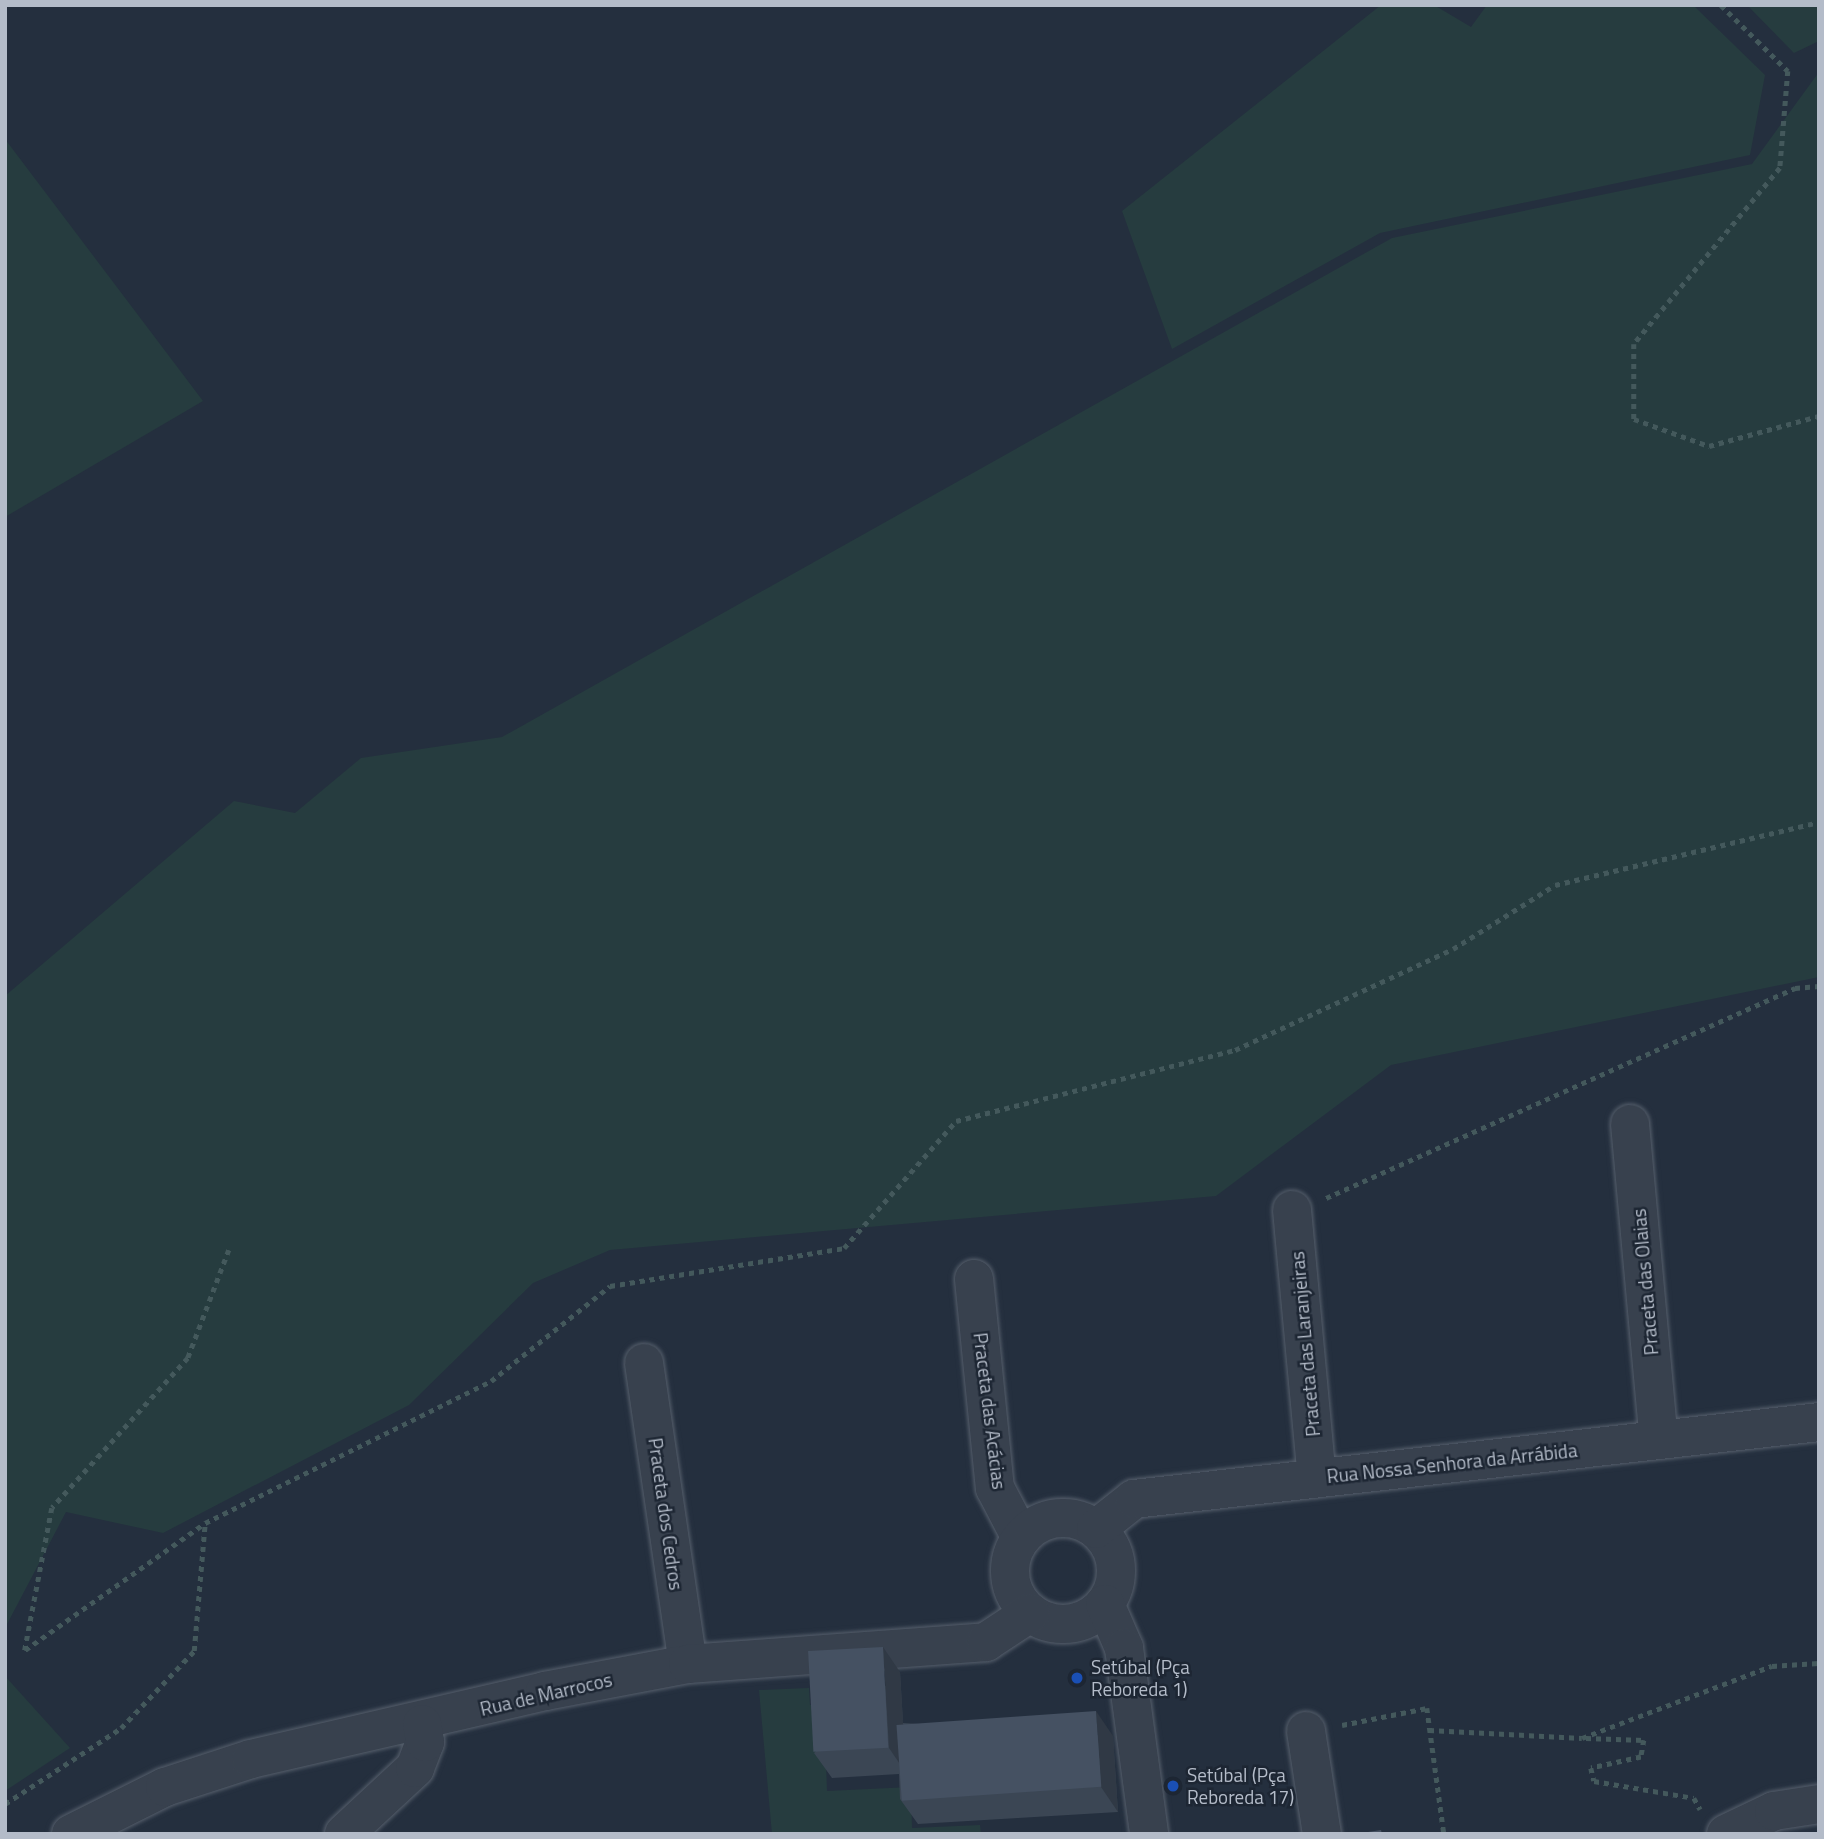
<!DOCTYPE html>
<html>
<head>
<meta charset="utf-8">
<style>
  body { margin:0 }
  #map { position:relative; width:1824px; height:1839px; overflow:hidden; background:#242f3e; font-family:"Titillium Web",sans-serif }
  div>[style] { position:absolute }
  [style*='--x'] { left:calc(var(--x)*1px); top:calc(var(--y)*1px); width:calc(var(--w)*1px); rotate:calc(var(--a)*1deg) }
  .green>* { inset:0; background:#263c3f }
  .path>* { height:4.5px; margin-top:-2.25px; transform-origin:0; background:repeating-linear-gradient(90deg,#44595c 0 5px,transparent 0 10px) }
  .roads { filter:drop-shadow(0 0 2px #565f6c) drop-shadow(0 0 2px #565f6c) }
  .street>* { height:38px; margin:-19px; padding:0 19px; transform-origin:19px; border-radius:19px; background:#38414e }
  .street>.ring { margin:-19px; padding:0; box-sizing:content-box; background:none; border:38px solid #38414e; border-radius:50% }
  .wall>* { inset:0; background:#3b4654 }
  .shaded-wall>* { inset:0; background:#303945 }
  .building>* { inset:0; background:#455162; transform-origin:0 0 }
  .dots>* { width:19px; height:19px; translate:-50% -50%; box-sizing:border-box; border:4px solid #1d2633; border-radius:50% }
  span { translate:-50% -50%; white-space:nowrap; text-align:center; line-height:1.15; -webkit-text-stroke:5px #1d2633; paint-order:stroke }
  .street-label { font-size:19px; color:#b4bcc9 }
  .poi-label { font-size:19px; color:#b4bcc9 }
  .left { translate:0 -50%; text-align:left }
  .frame { position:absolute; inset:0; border:7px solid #b4bcc9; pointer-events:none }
</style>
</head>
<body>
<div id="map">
  <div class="green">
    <i style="clip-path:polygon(1381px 5px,1434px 5px,1471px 27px,1487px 5px,1693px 5px,1765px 75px,1750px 155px,1380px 233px,1172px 349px,1122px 211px)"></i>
    <i style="clip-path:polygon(1747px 5px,1819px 5px,1819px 41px,1794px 53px)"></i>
    <i style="clip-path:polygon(1819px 72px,1819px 977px,1391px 1065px,1216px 1196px,610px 1250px,533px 1283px,409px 1405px,163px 1533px,66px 1512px,5px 1628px,5px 996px,234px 801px,295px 813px,361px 758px,502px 737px,1392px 238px,1752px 164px)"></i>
    <i style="clip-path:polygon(5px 139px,203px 401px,5px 517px)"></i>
    <i style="clip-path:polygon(5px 1676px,70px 1748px,5px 1791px)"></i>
    <i style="clip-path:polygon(809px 1688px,810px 1705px,824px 1704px,827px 1791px,911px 1787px,912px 1828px,980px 1825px,981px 1834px,772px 1834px,759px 1690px)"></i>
  </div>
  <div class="path">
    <i style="--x:1721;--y:5;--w:94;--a:44.6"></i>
    <i style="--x:1788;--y:71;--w:97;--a:94.7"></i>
    <i style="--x:1780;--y:168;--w:229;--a:129.7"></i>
    <i style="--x:1634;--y:344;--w:75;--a:90"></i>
    <i style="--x:1634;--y:419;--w:80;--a:19.8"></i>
    <i style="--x:1709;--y:446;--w:114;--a:-15.3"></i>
    <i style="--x:1326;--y:1198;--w:514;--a:-24.12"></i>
    <i style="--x:1795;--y:988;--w:24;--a:-5"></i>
    <i style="--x:229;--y:1250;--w:116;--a:110.8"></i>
    <i style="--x:188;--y:1358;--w:202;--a:132.2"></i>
    <i style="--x:52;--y:1508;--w:145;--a:100.8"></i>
    <i style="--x:25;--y:1650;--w:220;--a:-35.2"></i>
    <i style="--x:205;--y:1523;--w:319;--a:-26.4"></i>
    <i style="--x:491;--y:1381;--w:152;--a:-38.6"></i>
    <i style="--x:610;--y:1286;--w:237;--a:-9.2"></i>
    <i style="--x:844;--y:1248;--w:169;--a:-48.6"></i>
    <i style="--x:956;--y:1121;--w:288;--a:-14.3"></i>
    <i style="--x:1235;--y:1050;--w:240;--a:-24.9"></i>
    <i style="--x:1453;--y:949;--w:120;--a:-32.1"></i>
    <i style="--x:1555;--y:885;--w:271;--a:-13.4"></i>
    <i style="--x:1342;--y:1725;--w:87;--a:-11.3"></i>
    <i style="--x:1427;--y:1708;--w:127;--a:82.3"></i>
    <i style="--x:1429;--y:1730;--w:153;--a:3"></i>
    <i style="--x:1582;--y:1738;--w:203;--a:-20.8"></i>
    <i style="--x:1772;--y:1666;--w:47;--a:-3.7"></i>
    <i style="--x:1586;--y:1738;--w:58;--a:2"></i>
    <i style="--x:1644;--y:1740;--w:17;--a:100"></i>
    <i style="--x:1641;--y:1757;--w:51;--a:167.6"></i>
    <i style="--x:1591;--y:1768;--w:13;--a:77"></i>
    <i style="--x:1594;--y:1781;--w:101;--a:9.6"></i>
    <i style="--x:1694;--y:1798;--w:13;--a:61"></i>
    <i style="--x:5;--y:1804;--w:139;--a:-33.2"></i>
    <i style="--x:121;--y:1728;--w:106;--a:-46.5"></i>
    <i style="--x:194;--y:1651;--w:128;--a:-85.1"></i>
  </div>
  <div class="roads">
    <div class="street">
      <i style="--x:1630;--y:1124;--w:317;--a:84.8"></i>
      <i style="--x:1292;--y:1210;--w:269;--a:84.7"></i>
      <i style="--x:974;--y:1279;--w:210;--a:84.3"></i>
      <i style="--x:995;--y:1488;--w:56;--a:62.5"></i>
      <i style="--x:644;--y:1363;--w:304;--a:81.7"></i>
      <i class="ring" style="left:1010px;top:1518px;width:68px;height:68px"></i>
      <i style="--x:1096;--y:1529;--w:48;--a:-38.3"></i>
      <i style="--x:1134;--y:1499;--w:689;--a:-6.41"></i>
      <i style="--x:1105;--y:1604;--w:48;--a:66.6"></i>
      <i style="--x:1124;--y:1648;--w:188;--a:82.3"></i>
      <i style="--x:1306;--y:1731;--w:104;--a:81.2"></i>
      <i style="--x:71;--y:1834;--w:105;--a:-26.6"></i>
      <i style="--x:165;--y:1787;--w:90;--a:-18"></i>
      <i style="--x:251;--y:1759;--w:302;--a:-13"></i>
      <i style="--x:545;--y:1691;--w:146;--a:-10.7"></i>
      <i style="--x:688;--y:1664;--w:299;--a:-4.2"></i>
      <i style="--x:986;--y:1642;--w:53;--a:-33.4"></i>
      <i style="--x:344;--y:1834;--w:97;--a:-42.9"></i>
      <i style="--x:415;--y:1768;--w:28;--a:-69"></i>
      <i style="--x:425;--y:1742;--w:18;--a:-99"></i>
      <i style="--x:1726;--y:1834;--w:53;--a:-25.6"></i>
      <i style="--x:1774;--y:1811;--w:46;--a:-8.8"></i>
    </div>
  </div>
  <div class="wall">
    <i style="clip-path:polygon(900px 1672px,903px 1723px,1113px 1736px,1118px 1812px,918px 1824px,900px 1799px,899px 1774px,832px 1778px,814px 1753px)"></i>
  </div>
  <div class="shaded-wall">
    <i style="clip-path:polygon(883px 1647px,900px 1672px,906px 1773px,889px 1748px)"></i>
    <i style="clip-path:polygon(1096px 1711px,1113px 1736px,1118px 1812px,1101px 1787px)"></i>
  </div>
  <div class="building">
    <i style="left:883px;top:1647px;width:101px;height:75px;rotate:87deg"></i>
    <i style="left:1096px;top:1711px;width:76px;height:200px;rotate:86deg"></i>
    <i style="clip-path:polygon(1381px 1830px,1382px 1834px,1355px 1834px)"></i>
  </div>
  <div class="dots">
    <i style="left:1077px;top:1678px;background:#1a4fb4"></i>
    <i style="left:1173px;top:1786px;background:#1a4fb4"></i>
  </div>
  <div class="street-label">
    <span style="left:1645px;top:1282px;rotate:-95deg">Praceta das Olaias</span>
    <span style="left:1305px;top:1344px;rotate:-95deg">Praceta das Laranjeiras</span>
    <span style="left:990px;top:1411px;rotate:83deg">Praceta das Acácias</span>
    <span style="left:1452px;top:1463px;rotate:-6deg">Rua Nossa Senhora da Arrábida</span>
    <span style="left:666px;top:1514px;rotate:82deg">Praceta dos Cedros</span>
    <span style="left:546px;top:1694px;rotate:-13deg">Rua de Marrocos</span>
  </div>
  <div class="poi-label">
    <span class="left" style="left:1091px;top:1678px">Setúbal (Pça<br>Reboreda 1)</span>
    <span class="left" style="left:1187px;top:1786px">Setúbal (Pça<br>Reboreda 17)</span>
  </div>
  <div class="frame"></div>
</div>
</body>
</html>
